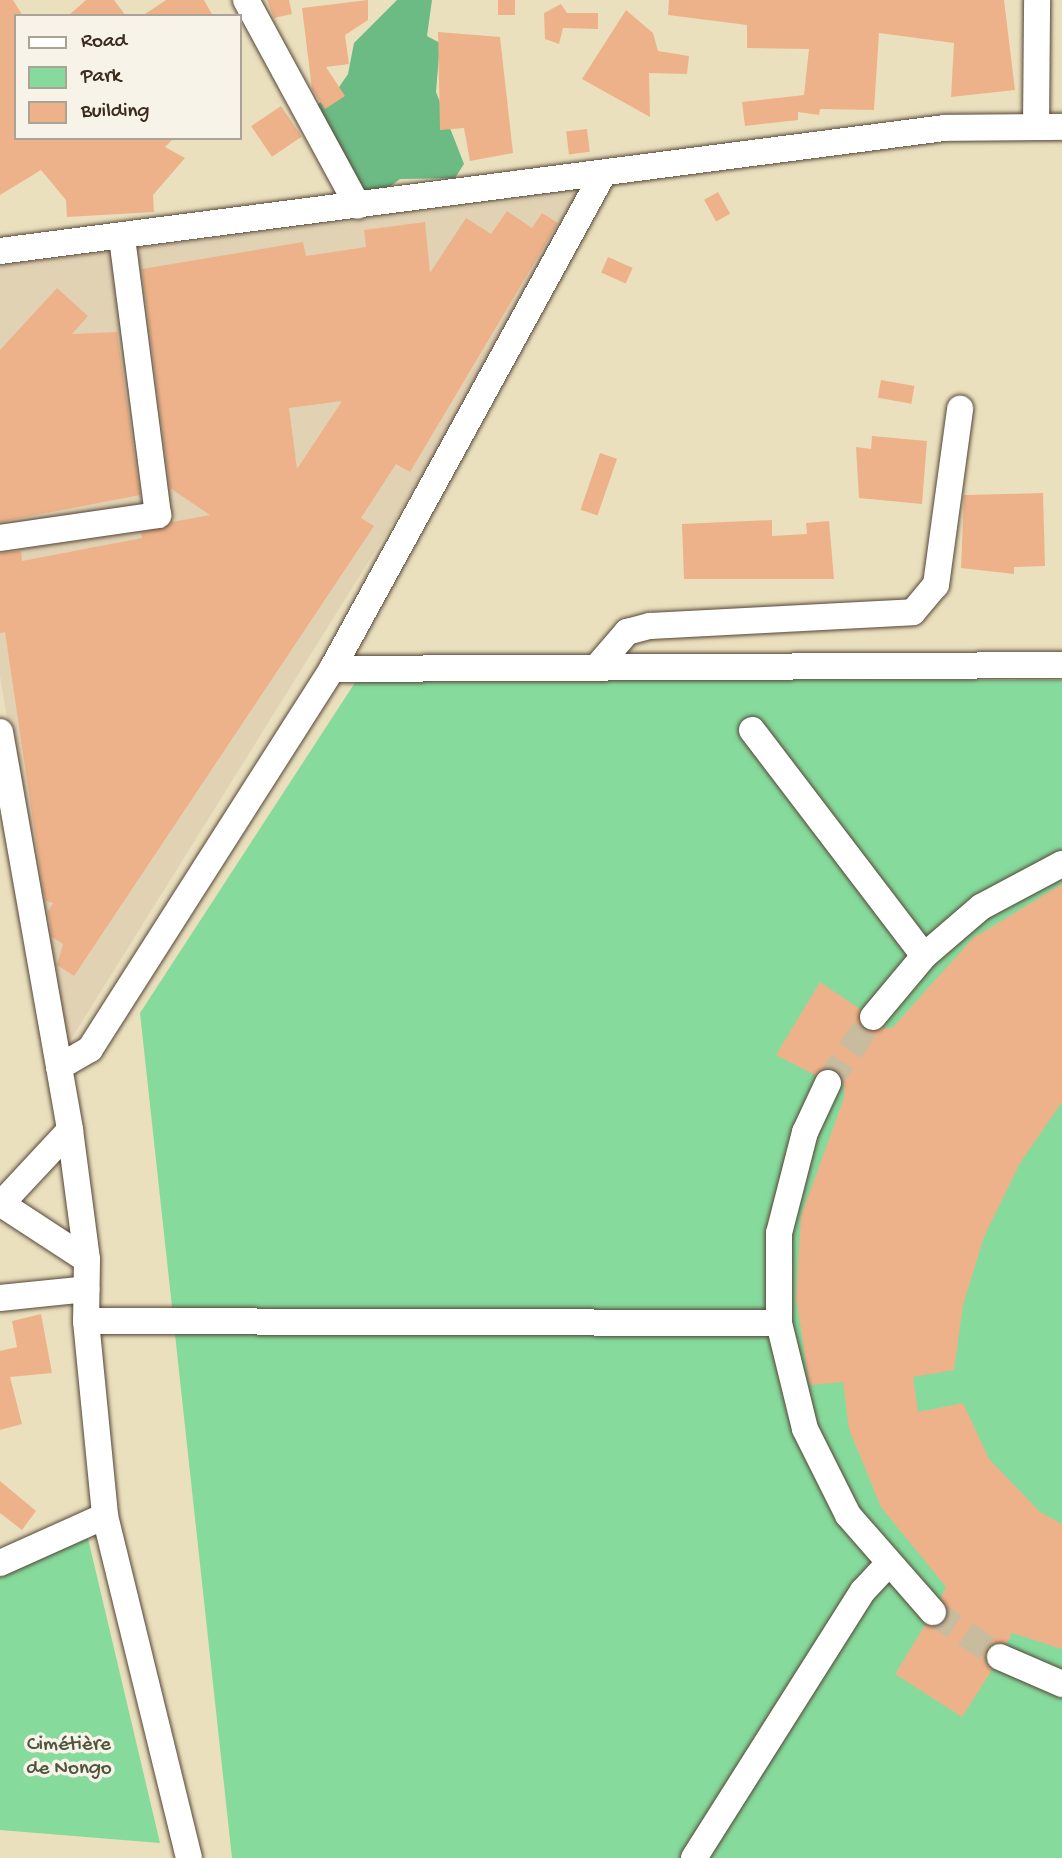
<!DOCTYPE html>
<html>
<head>
<meta charset="utf-8">
<style>
  body { margin:0 }
  #map { position:relative; width:1062px; height:1858px; overflow:hidden; background:#eae0be; font-family:"Gochi Hand",sans-serif }
  div>[style] { position:absolute }
  [style*='--x'] { left:calc(var(--x)*1px); top:calc(var(--y)*1px); width:calc(var(--w)*1px); rotate:calc(var(--a)*1deg) }
  .built>* { inset:0; background:#e1d2b4 }
  .green>* { inset:0; background:#86da9c }
  .forest>* { inset:0; background:#6cba84 }
  .building>* { inset:0; background:#eeb28a; transform-origin:0 0 }
  .minor-tunnel>* { height:26px; margin-top:-13px; transform-origin:0; background:repeating-linear-gradient(90deg,#c7bc9e 0 26px,transparent 0 39px) }
  .roads { filter:drop-shadow(0 0 2px #554536) drop-shadow(0 0 2px #554536) }
  .minor>* { height:26px; margin:-13px; padding:0 13px; transform-origin:13px; border-radius:13px; background:#fff }
  span { translate:-50% -50%; white-space:nowrap; text-align:center; line-height:1.15; -webkit-text-stroke:7px #f7f3e8; paint-order:stroke }
  .park-label { font-size:21px; color:#4e563e }
  .legend { position:absolute; left:14px; top:14px; width:228px; height:126px; box-sizing:border-box; background:#f7f3e8; border:2px solid #aca397; margin:0; padding:9px 12px; list-style:none; font-size:21px; color:#3b2a1e }
  .legend li { display:flex; align-items:center; gap:14px; height:35px }
  .legend b { width:35px; border:2px solid #aca397 }
</style>
</head>
<body>
<div id="map">
  <div class="built">
    <i style="clip-path:polygon(600px 190px,70px 1041px,59px 1037px,0 676px,0 266px)"></i>
  </div>
  <div class="green">
    <i style="clip-path:polygon(358px 678px,1062px 680px,1062px 1858px,232px 1858px,140px 1013px)"></i>
    <i style="clip-path:polygon(86px 1530px,160px 1843px,0 1830px,0 1570px)"></i>
  </div>
  <div class="forest">
    <i style="clip-path:polygon(397px 0,432px 0,427px 36px,440px 43px,436px 92px,464px 164px,455px 178px,400px 179px,379px 195px,344px 187px,306px 110px,333px 96px,348px 74px,354px 43px)"></i>
  </div>
  <div class="building">
    <i style="clip-path:polygon(0 0,13px 0,23px 16px,16px 16px,16px 138px,174px 138px,165px 147px,185px 158px,153px 195px,154px 212px,67px 217px,66px 200px,41px 170px,0 195px)"></i>
    <i style="clip-path:polygon(86px 0,114px 0,126px 16px,68px 16px)"></i>
    <i style="clip-path:polygon(166px 0,204px 0,213px 16px,142px 16px)"></i>
    <i style="clip-path:polygon(267px 0,289px 0,292px 14px,274px 18px)"></i>
    <i style="clip-path:polygon(368px 0,368px 20px,345px 35px,349px 64px,326px 67px,345px 96px,325px 109px,312px 89px,302px 8px)"></i>
    <i style="left:498px;top:0;width:17px;height:15px"></i>
    <i style="clip-path:polygon(669px 0,1004px 0,1015px 90px,951px 97px,954px 43px,879px 33px,874px 110px,820px 109px,819px 115px,798px 112px,798px 120px,745px 126px,742px 102px,804px 95px,809px 49px,747px 48px,747px 25px,668px 15px)"></i>
    <i style="clip-path:polygon(561px 4px,567px 13px,598px 13px,598px 29px,563px 28px,559px 44px,545px 39px,544px 13px)"></i>
    <i style="clip-path:polygon(626px 10px,653px 33px,658px 51px,689px 56px,687px 74px,649px 73px,650px 117px,582px 79px)"></i>
    <i style="clip-path:polygon(438px 32px,500px 37px,513px 153px,470px 161px,464px 128px,440px 130px)"></i>
    <i style="left:281px;top:106px;width:37px;height:36px;rotate:56deg"></i>
    <i style="left:587px;top:129px;width:23px;height:21px;rotate:83deg"></i>
    <i style="left:718px;top:192px;width:25px;height:16px;rotate:61deg"></i>
    <i style="clip-path:polygon(evenodd,507px 211px,532px 228px,542px 213px,558px 223px,410px 472px,396px 464px,361px 518px,374px 526px,74px 976px,57px 965px,63px 944px,52px 937px,48px 911px,53px 903px,46px 901px,43px 888px,5px 632px,0 633px,0 553px,21px 551px,22px 561px,142px 538px,141px 533px,172px 522px,210px 515px,170px 488px,142px 269px,303px 242px,306px 256px,366px 247px,364px 230px,425px 222px,430px 273px,466px 218px,491px 234px,507px 211px,342px 401px,297px 469px,289px 408px,342px 401px)"></i>
    <i style="left:608px;top:257px;width:27px;height:17px;rotate:24deg"></i>
    <i style="clip-path:polygon(57px 288px,88px 316px,72px 334px,117px 332px,140px 495px,0 522px,0 350px)"></i>
    <i style="left:881px;top:380px;width:34px;height:18px;rotate:10deg"></i>
    <i style="clip-path:polygon(872px 436px,927px 441px,922px 504px,859px 498px,856px 447px,871px 449px)"></i>
    <i style="left:600px;top:453px;width:18px;height:60px;rotate:19deg"></i>
    <i style="clip-path:polygon(1043px 493px,1045px 566px,1014px 567px,1014px 574px,961px 568px,964px 495px)"></i>
    <i style="clip-path:polygon(772px 520px,772px 536px,807px 534px,806px 523px,829px 521px,834px 579px,684px 579px,682px 524px)"></i>
    <i style="clip-path:polygon(1062px 884px,1062px 1102px,1020px 1163px,984px 1237px,963px 1305px,954px 1370px,913px 1377px,918px 1412px,963px 1403px,989px 1459px,1040px 1512px,1062px 1524px,1062px 1649px,1012px 1633px,1007px 1643px,991px 1644px,984px 1658px,992px 1670px,962px 1717px,895px 1674px,925px 1625px,937px 1627px,948px 1618px,941px 1597px,946px 1587px,881px 1507px,849px 1429px,843px 1382px,810px 1385px,808px 1376px,796px 1297px,801px 1216px,844px 1098px,844px 1081px,834px 1069px,815px 1075px,776px 1055px,820px 982px,860px 1009px,863px 1029px,892px 1028px,973px 938px)"></i>
    <i style="clip-path:polygon(41px 1314px,52px 1373px,10px 1377px,22px 1424px,0 1430px,0 1351px,17px 1347px,12px 1321px)"></i>
    <i style="clip-path:polygon(0 1481px,36px 1511px,22px 1530px,0 1513px)"></i>
  </div>
  <div class="minor-tunnel">
    <i style="--x:828;--y:1083;--w:80;--a:-55.7"></i>
    <i style="--x:933;--y:1612;--w:81;--a:33.9"></i>
  </div>
  <div class="roads">
    <div class="minor">
      <i style="--x:246;--y:0;--w:234;--a:61.5"></i>
      <i style="--x:1036;--y:127;--w:127;--a:-89.5"></i>
      <i style="--x:0;--y:251;--w:952;--a:-7.42"></i>
      <i style="--x:944;--y:128;--w:118;--a:-0.5"></i>
      <i style="--x:0;--y:538;--w:160;--a:-8.3"></i>
      <i style="--x:158;--y:515;--w:281;--a:-97.4"></i>
      <i style="--x:596;--y:668;--w:48;--a:-49.3"></i>
      <i style="--x:627;--y:632;--w:24;--a:-15"></i>
      <i style="--x:650;--y:626;--w:263;--a:-3"></i>
      <i style="--x:913;--y:612;--w:35;--a:-50"></i>
      <i style="--x:936;--y:585;--w:178;--a:-82.2"></i>
      <i style="--x:332;--y:669;--w:564;--a:-61.3"></i>
      <i style="--x:752;--y:730;--w:284;--a:52.7"></i>
      <i style="--x:0;--y:732;--w:404;--a:80"></i>
      <i style="--x:70;--y:1130;--w:131;--a:82.5"></i>
      <i style="--x:87;--y:1260;--w:61;--a:90.9"></i>
      <i style="--x:86;--y:1321;--w:196;--a:84.4"></i>
      <i style="--x:105;--y:1516;--w:352;--a:76.2"></i>
      <i style="--x:873;--y:1017;--w:80;--a:-50.1"></i>
      <i style="--x:924;--y:956;--w:75;--a:-40.7"></i>
      <i style="--x:981;--y:907;--w:92;--a:-28"></i>
      <i style="--x:59;--y:1067;--w:36;--a:-30"></i>
      <i style="--x:90;--y:1049;--w:451;--a:-57.5"></i>
      <i style="--x:332;--y:669;--w:730;--a:-0.31"></i>
      <i style="--x:828;--y:1083;--w:54;--a:115.1"></i>
      <i style="--x:805;--y:1132;--w:104;--a:104.4"></i>
      <i style="--x:779;--y:1233;--w:90;--a:90"></i>
      <i style="--x:779;--y:1323;--w:109;--a:76.2"></i>
      <i style="--x:805;--y:1429;--w:96;--a:63.4"></i>
      <i style="--x:848;--y:1515;--w:129;--a:48.8"></i>
      <i style="--x:0;--y:1203;--w:104;--a:33.2"></i>
      <i style="--x:1;--y:1204;--w:101;--a:-47"></i>
      <i style="--x:0;--y:1298;--w:87;--a:-5.9"></i>
      <i style="--x:86;--y:1321;--w:693;--a:0.17"></i>
      <i style="--x:0;--y:1563;--w:115;--a:-24.1"></i>
      <i style="--x:1000;--y:1657;--w:68;--a:23.5"></i>
      <i style="--x:694;--y:1858;--w:316;--a:-57.7"></i>
      <i style="--x:863;--y:1591;--w:35;--a:-47"></i>
    </div>
  </div>
  <div class="park-label">
    <span style="left:69px;top:1758px">Cimétière<br>de Nongo</span>
  </div>
  <ul class="legend">
  <li><b style="height:9px;background:#fff"></b>Road</li>
  <li><b style="height:19px;background:#86da9c"></b>Park</li>
  <li><b style="height:19px;background:#eeb28a"></b>Building</li>
  </ul>
</div>
</body>
</html>
